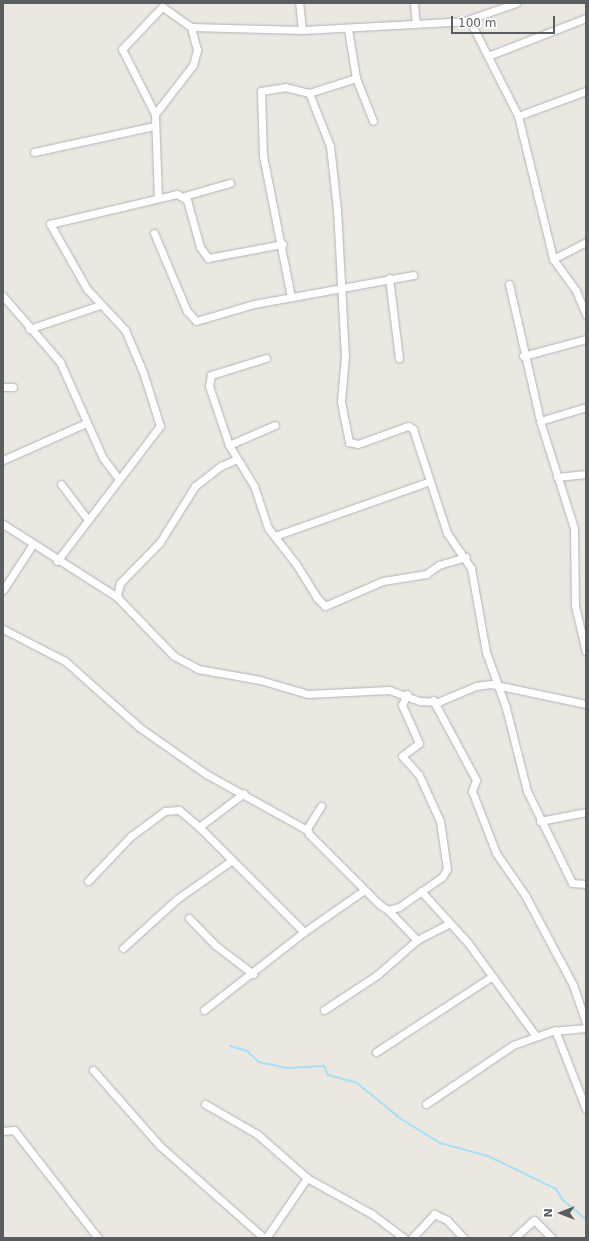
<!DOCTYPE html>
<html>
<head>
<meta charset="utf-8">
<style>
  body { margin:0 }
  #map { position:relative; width:589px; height:1241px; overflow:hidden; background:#ebe7e1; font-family:"DejaVu Sans",sans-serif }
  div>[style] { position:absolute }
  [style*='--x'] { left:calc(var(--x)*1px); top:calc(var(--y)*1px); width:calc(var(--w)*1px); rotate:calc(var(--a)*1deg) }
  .stream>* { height:2px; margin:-1px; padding:0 1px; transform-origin:1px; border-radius:1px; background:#a5e0f6 }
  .roads { filter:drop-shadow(0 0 1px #b1b4b7) drop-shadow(0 0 1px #b1b4b7) }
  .street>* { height:7px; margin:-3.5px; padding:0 3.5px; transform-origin:3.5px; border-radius:3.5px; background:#fff }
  span { translate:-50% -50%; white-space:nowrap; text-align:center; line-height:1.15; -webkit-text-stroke:3px #fff; paint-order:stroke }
  .frame { position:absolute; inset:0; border:4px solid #595d60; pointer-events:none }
  .north { position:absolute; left:541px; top:1193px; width:40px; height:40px; -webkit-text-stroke:3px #fff; paint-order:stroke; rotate:270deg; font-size:11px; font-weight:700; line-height:16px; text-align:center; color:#595d60 }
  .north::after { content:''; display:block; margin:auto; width:14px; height:18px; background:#595d60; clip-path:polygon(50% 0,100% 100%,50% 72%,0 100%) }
  .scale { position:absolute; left:451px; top:16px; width:104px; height:18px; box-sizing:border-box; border:2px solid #595d60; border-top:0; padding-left:5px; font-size:12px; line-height:14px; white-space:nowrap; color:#595d60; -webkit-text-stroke:3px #fff; paint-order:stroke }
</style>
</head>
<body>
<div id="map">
  <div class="stream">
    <i style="--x:230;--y:1046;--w:18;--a:16"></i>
    <i style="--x:247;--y:1051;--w:16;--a:43"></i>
    <i style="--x:259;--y:1062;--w:30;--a:12"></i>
    <i style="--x:288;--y:1068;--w:36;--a:-3"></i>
    <i style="--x:324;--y:1066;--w:10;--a:66"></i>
    <i style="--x:328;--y:1075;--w:30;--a:15"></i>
    <i style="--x:357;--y:1083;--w:57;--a:39.3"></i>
    <i style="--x:401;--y:1119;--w:46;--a:31.6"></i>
    <i style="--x:440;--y:1143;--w:50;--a:15.2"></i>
    <i style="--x:488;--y:1156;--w:76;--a:25.9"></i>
    <i style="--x:556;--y:1189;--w:13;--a:58"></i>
    <i style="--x:563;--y:1200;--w:30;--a:40"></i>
  </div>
  <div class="roads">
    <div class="street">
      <i style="--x:414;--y:3;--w:21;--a:85"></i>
      <i style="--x:467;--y:20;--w:52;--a:-19.1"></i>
      <i style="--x:191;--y:27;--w:111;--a:1.5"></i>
      <i style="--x:302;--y:30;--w:27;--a:-96"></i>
      <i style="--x:348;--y:29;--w:50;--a:80.7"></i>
      <i style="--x:356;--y:78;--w:46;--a:68.4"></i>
      <i style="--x:302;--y:30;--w:168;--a:-3.1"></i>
      <i style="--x:470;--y:21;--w:106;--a:63.2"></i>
      <i style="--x:518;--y:116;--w:147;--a:76.2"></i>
      <i style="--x:553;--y:259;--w:39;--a:54"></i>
      <i style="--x:576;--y:291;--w:26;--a:67"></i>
      <i style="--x:488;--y:56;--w:105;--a:-21.2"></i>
      <i style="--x:309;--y:93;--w:57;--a:68.4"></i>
      <i style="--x:330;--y:146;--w:63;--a:83.7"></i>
      <i style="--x:337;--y:209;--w:147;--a:86.9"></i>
      <i style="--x:345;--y:356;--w:46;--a:95"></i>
      <i style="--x:341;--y:402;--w:41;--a:78.7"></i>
      <i style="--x:349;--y:442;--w:9;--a:13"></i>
      <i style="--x:358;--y:444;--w:53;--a:-19.8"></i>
      <i style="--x:408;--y:426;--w:6;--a:31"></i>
      <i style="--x:413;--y:429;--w:109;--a:71.9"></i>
      <i style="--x:447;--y:533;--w:42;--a:55.6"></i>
      <i style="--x:471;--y:568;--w:85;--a:79.9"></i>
      <i style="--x:486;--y:652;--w:59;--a:70.3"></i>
      <i style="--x:506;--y:708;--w:86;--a:75.8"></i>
      <i style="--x:527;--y:791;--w:102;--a:63.9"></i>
      <i style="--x:572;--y:883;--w:14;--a:4"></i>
      <i style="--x:155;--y:114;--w:62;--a:-52.2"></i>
      <i style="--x:193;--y:65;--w:16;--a:-75"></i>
      <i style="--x:197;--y:50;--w:24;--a:-105"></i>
      <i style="--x:191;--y:27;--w:35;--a:-145"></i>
      <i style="--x:162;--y:7;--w:58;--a:133.6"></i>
      <i style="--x:122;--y:49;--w:73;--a:63.1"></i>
      <i style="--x:155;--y:114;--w:84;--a:88"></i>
      <i style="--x:518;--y:116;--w:72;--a:-20.2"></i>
      <i style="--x:34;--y:152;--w:123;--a:-12.2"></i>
      <i style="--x:184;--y:196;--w:48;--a:-15.8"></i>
      <i style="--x:154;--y:233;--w:85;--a:67.1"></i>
      <i style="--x:187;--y:311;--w:13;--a:48"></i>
      <i style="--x:196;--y:321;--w:60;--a:-16.3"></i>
      <i style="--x:254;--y:304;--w:162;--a:-10.3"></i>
      <i style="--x:553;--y:259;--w:37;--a:-27"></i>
      <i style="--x:389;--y:278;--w:81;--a:82.9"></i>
      <i style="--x:509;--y:284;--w:140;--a:77.2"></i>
      <i style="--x:540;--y:421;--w:112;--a:72.4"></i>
      <i style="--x:574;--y:528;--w:78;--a:89.3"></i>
      <i style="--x:575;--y:606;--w:47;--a:76.6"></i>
      <i style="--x:3;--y:296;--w:87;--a:49.2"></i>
      <i style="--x:60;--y:362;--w:105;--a:65.9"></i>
      <i style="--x:103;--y:458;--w:26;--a:53"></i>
      <i style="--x:291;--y:297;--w:144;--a:-101.2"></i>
      <i style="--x:263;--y:156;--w:65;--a:-91.8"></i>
      <i style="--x:261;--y:91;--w:24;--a:-9"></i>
      <i style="--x:285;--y:87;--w:25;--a:14"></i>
      <i style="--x:309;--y:93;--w:49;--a:-17.7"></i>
      <i style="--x:29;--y:329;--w:75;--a:-18.7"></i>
      <i style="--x:523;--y:356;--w:65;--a:-15.1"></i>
      <i style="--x:266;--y:358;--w:58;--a:162.8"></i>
      <i style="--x:211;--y:375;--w:11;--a:100"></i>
      <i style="--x:209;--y:386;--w:62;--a:71.3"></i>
      <i style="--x:229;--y:445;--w:48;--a:58.6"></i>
      <i style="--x:254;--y:486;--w:44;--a:71.6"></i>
      <i style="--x:268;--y:528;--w:46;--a:52.1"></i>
      <i style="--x:296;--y:564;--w:40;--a:58"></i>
      <i style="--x:317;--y:598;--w:11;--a:45"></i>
      <i style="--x:325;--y:606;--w:63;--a:-23.3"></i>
      <i style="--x:383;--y:581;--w:44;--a:-9.2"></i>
      <i style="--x:426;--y:574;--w:16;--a:-35"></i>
      <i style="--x:439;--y:565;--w:28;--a:-17"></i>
      <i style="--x:3;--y:387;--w:10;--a:0"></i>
      <i style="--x:540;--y:421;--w:48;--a:-16.9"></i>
      <i style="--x:229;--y:445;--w:50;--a:-23.5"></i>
      <i style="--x:3;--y:460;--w:91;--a:-24"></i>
      <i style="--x:557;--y:477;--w:29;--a:-6"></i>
      <i style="--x:61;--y:484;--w:45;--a:53.1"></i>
      <i style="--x:3;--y:524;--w:135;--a:32.6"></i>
      <i style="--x:117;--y:597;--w:82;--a:46"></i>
      <i style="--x:174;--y:656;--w:27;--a:28"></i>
      <i style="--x:198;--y:669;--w:63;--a:10.1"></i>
      <i style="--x:260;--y:680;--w:50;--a:16.3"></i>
      <i style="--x:308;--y:694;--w:81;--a:-2.8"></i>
      <i style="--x:389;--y:690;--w:33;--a:20"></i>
      <i style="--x:420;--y:701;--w:18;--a:3"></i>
      <i style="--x:438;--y:702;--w:41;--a:-22.8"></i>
      <i style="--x:476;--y:686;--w:15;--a:-8"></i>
      <i style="--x:491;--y:684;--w:97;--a:11.9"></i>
      <i style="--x:275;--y:536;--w:164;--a:-19.5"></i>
      <i style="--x:57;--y:561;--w:170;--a:-52.7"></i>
      <i style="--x:160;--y:426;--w:57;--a:-107.5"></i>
      <i style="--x:143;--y:372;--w:46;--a:-113.2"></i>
      <i style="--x:125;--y:330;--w:56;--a:-132.8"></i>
      <i style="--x:87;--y:289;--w:75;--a:-119.6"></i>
      <i style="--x:50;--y:224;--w:130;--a:-13.3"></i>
      <i style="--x:177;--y:194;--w:12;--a:31"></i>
      <i style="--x:187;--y:200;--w:49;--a:74.5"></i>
      <i style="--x:200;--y:247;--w:14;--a:54"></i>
      <i style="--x:208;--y:258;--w:76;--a:-10.6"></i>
      <i style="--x:3;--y:590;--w:55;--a:-56.9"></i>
      <i style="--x:117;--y:597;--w:14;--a:-78"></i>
      <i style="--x:120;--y:583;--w:57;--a:-45.7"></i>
      <i style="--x:160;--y:542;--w:66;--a:-58"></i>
      <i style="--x:195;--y:486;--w:33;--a:-38"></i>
      <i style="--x:221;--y:466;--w:17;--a:-24"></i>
      <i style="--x:3;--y:629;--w:70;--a:27.3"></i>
      <i style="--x:65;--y:661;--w:99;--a:41.7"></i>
      <i style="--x:139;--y:727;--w:82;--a:35"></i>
      <i style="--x:206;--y:774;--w:115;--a:29"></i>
      <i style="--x:433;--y:700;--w:91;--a:61.7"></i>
      <i style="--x:476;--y:780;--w:12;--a:110"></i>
      <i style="--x:472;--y:791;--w:66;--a:68.8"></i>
      <i style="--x:496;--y:853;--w:51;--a:55.4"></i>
      <i style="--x:525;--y:895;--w:102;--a:61.9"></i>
      <i style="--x:573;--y:985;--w:40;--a:71.1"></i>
      <i style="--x:321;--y:806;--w:26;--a:122"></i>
      <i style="--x:307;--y:828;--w:6;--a:72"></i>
      <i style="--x:309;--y:834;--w:100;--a:45"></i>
      <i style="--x:380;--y:905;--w:9;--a:32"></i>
      <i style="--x:388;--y:910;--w:11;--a:-15"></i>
      <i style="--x:399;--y:907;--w:52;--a:-34.9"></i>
      <i style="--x:442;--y:877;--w:9;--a:-58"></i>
      <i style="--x:447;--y:869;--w:49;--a:-98.3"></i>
      <i style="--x:440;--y:821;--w:51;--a:-114.5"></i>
      <i style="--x:419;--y:775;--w:25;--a:-132"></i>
      <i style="--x:402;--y:756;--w:21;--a:-37"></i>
      <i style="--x:419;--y:743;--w:42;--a:-114.1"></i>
      <i style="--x:402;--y:705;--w:12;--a:-66"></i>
      <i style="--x:540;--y:821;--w:47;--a:-11.1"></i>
      <i style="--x:88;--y:881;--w:62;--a:-46.3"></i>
      <i style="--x:131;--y:836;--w:42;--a:-36.3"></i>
      <i style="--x:165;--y:811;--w:14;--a:-4"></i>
      <i style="--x:179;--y:810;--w:26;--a:40"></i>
      <i style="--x:421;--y:891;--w:70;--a:47.9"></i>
      <i style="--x:468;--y:943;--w:114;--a:53.9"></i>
      <i style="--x:388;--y:910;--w:42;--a:46"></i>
      <i style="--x:417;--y:940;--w:37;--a:-27"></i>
      <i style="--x:189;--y:918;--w:37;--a:46"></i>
      <i style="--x:215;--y:945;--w:48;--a:37.3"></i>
      <i style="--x:304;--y:932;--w:72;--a:-34.8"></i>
      <i style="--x:123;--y:948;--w:73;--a:-42.2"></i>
      <i style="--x:177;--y:899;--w:67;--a:-35.3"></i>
      <i style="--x:204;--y:1010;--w:127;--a:-38"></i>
      <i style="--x:304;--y:932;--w:148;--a:-135"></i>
      <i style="--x:199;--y:827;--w:56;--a:-37.1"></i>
      <i style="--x:324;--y:1010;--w:64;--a:-33.4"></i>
      <i style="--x:377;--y:975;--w:53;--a:-41.2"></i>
      <i style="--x:555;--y:1030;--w:85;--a:68.6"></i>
      <i style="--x:376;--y:1052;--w:137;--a:-33.1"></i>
      <i style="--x:93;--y:1070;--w:101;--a:48.6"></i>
      <i style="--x:160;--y:1146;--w:139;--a:41.5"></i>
      <i style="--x:205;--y:1104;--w:60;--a:30"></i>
      <i style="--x:257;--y:1134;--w:67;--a:41.3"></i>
      <i style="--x:307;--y:1178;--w:74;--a:29"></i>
      <i style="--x:372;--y:1214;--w:40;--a:37"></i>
      <i style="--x:426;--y:1104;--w:105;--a:-34.1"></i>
      <i style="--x:513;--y:1045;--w:41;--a:-19.7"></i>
      <i style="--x:552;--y:1031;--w:34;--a:-5"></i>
      <i style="--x:3;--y:1131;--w:11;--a:-5"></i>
      <i style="--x:14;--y:1130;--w:137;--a:52.1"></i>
      <i style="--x:266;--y:1238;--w:73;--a:-55.7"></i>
      <i style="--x:412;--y:1238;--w:33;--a:-47"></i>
      <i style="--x:434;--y:1214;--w:14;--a:25"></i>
      <i style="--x:447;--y:1220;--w:25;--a:47"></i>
      <i style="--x:514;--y:1238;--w:27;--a:-42"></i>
      <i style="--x:534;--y:1220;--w:25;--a:45"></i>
    </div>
  </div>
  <div class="frame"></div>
  <div class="north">N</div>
  <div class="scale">100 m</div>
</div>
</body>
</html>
